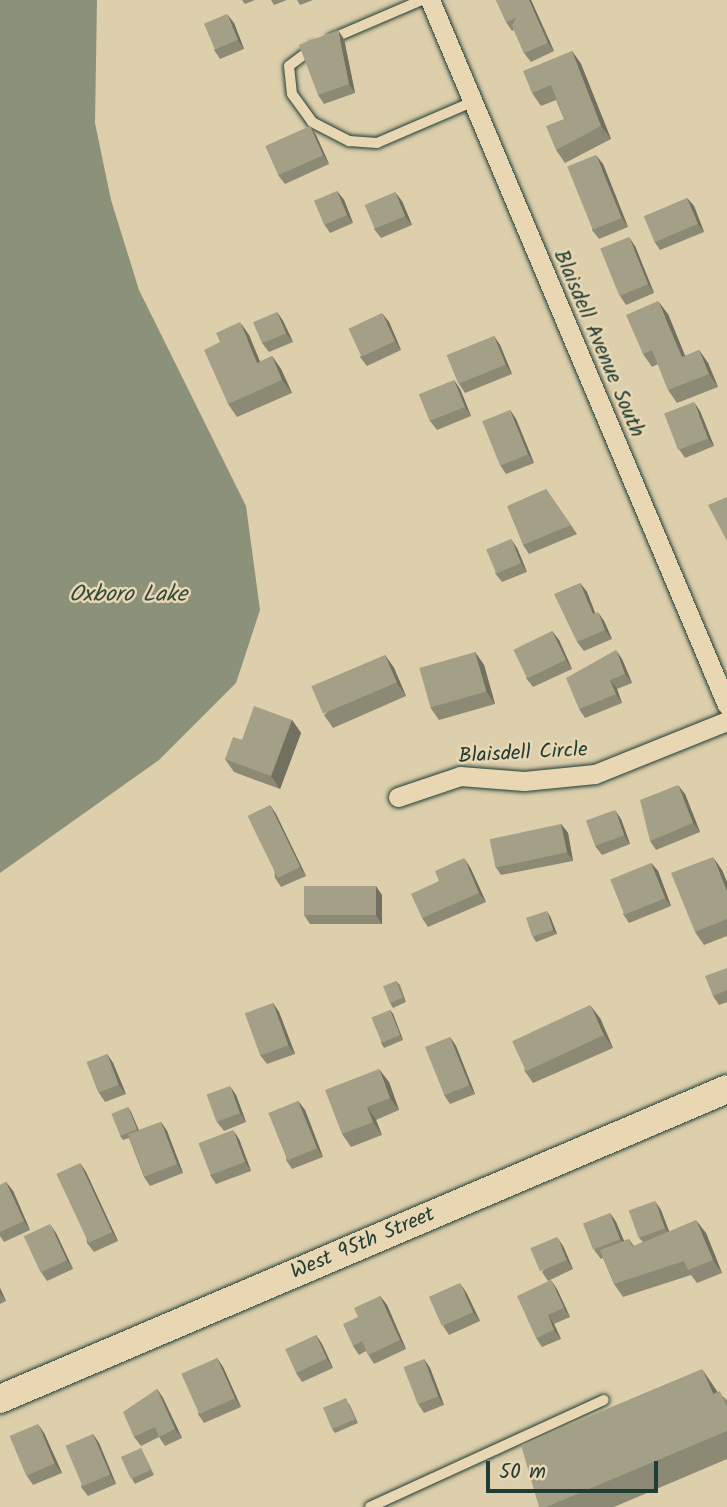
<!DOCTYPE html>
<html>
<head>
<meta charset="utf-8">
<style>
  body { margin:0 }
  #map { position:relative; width:727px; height:1507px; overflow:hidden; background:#ddceac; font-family:Kalam,sans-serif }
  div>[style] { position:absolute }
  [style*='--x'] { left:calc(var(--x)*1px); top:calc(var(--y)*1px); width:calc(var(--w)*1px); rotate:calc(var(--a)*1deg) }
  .water>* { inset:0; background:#8c917a }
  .roads { filter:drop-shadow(0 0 2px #1f3d34) drop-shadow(0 0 2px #1f3d34) }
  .lane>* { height:10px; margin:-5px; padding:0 5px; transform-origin:5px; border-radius:5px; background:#e9d7b4 }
  .street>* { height:19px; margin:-9.5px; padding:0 9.5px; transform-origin:9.5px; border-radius:9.5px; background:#e9d7b4 }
  .secondary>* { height:28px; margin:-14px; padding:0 14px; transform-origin:14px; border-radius:14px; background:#e9d7b4 }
  .wall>* { inset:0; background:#8c8a74 }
  .shaded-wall>* { inset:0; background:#72705e }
  .building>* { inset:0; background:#a3a087; transform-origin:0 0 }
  span { translate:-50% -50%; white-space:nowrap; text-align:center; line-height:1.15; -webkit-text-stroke:5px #e9d7b4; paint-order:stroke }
  .street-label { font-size:21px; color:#1f3d34 }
  .water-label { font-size:23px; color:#2f4a3e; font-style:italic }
  .scale { position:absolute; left:486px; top:1461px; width:172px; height:32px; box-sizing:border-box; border:4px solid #1f3d34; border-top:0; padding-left:9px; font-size:21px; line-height:24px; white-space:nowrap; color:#1f3d34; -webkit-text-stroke:5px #e9d7b4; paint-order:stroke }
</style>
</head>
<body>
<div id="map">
  <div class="water">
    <i style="clip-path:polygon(0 0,97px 0,95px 123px,111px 200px,139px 290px,246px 506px,260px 610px,236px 683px,159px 760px,0 873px)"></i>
  </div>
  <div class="roads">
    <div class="lane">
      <i style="--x:331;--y:39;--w:99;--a:-23.2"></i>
      <i style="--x:314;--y:47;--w:31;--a:143"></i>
      <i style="--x:289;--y:66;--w:28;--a:84"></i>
      <i style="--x:292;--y:94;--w:34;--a:54"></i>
      <i style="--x:312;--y:122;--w:42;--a:27.2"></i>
      <i style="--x:349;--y:141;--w:28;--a:4"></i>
      <i style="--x:377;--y:143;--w:103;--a:-23.3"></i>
      <i style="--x:370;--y:1507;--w:257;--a:-24.6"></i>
    </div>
    <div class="street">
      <i style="--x:430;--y:0;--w:765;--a:67.16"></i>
      <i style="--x:398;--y:797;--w:65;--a:-18.7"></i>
      <i style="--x:460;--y:776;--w:64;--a:4.5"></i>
      <i style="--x:524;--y:781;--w:71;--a:-5.6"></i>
      <i style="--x:595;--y:774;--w:142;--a:-21.9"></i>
    </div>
    <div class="secondary">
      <i style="--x:0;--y:1399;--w:790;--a:-23.09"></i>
    </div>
  </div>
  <div class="wall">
    <i style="clip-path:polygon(242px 0,255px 0,245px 4px)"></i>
    <i style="clip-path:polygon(271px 0,287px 0,274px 5px)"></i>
    <i style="clip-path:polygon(297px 0,313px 0,300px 5px)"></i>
    <i style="clip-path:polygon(496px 0,531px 0,554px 51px,531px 62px,524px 53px,514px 30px,512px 31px,506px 22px)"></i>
    <i style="clip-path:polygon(234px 23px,244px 49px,220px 59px,214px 50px)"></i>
    <i style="clip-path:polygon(344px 39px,355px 93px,324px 104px,318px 95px)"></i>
    <i style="clip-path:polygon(572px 51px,581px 64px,611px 139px,565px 163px,556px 150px,564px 119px,556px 100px,541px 106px,532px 93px)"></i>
    <i style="clip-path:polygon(310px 126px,316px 135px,329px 164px,285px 184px,278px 175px)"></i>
    <i style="clip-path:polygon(603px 164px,628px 227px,599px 239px,592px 230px)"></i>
    <i style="clip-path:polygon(337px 191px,344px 200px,353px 223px,330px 233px,324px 224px)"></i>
    <i style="clip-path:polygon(687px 198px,694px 206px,704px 232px,660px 250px,654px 241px)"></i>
    <i style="clip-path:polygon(402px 201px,412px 225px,381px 238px,374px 229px)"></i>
    <i style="clip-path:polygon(635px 246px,654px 293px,626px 305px,620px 296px)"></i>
    <i style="clip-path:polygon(277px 312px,283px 321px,293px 342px,269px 352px,262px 343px)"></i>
    <i style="clip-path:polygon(668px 314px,685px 356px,699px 350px,708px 363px,718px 387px,677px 403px,668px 390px,658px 364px,652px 367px,643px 354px)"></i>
    <i style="clip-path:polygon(389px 322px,401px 350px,367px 366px,360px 357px)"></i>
    <i style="clip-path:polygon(249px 335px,260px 362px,272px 356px,281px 369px,292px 393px,237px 417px,228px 404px)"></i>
    <i style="clip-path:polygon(494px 336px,500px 345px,512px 374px,465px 393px,459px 384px)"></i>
    <i style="clip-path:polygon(454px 380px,460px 389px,471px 416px,437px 430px,430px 421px)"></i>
    <i style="clip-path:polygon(510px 410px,516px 419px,534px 463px,506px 474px,500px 465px)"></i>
    <i style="clip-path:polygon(700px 411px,714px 446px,685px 458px,679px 449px)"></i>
    <i style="clip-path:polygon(546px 489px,577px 534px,529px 554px,523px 545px)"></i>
    <i style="clip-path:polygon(517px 548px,527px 572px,502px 582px,495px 573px)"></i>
    <i style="clip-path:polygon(580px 583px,587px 592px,595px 613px,604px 621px,612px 639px,584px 651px,577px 642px)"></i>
    <i style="clip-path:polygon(552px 631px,559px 640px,572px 669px,533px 687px,526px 678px)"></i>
    <i style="clip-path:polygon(475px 652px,484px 665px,495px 704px,439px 720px,430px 707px)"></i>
    <i style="clip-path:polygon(385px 655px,394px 668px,406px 696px,333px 728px,324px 715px)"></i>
    <i style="clip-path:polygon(622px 659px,632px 683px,617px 689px,622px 703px,585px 718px,579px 709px)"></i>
    <i style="clip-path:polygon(292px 720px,301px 733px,280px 789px,234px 772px,225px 759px,242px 740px)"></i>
    <i style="clip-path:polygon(685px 794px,700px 832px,656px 850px,650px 841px)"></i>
    <i style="clip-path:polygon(270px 805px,276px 814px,306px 876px,281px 887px,275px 878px)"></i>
    <i style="clip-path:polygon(621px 819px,630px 844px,602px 855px,595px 846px)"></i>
    <i style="clip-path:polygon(561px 824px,568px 833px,573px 861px,501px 875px,495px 866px)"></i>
    <i style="clip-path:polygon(651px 863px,658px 871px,671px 906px,629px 923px,623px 914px)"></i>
    <i style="clip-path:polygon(470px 867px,486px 902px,428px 927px,422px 918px,439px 881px)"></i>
    <i style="clip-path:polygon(722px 870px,727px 882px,727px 936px,704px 945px,695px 932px)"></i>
    <i style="clip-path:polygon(382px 895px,382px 924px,310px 924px,304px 915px)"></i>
    <i style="clip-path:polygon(550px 916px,557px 934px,536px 942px,533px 937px)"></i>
    <i style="clip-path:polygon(727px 968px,727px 1002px,719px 1005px,713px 996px)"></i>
    <i style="clip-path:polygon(396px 981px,400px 985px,406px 1002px,393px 1008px,390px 1003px)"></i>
    <i style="clip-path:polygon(273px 1003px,279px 1012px,295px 1054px,267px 1064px,260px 1055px)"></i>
    <i style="clip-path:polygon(390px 1010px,393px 1014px,403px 1040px,384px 1048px,381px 1043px)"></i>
    <i style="clip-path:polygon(600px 1018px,613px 1048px,533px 1083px,524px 1070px)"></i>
    <i style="clip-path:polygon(450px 1037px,456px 1046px,475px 1094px,450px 1104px,444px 1095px)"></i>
    <i style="clip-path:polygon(107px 1054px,113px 1063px,126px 1094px,105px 1102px,99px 1093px)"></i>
    <i style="clip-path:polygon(389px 1082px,399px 1110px,376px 1120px,382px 1135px,351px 1147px,342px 1134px)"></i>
    <i style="clip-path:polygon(236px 1095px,246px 1122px,224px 1131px,217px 1122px)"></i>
    <i style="clip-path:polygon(298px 1101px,305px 1110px,323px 1157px,292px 1169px,286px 1160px)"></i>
    <i style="clip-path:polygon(128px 1107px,131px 1112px,139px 1130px,161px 1122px,167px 1131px,183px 1173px,150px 1186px,144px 1177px,129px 1138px,123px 1140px,120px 1136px)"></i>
    <i style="clip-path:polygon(239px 1139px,251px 1171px,216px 1184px,210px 1175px)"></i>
    <i style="clip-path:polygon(80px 1163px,86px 1172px,118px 1241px,94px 1252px,87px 1243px)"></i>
    <i style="clip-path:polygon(6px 1182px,13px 1191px,30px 1230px,4px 1242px,0 1236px,0 1185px)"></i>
    <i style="clip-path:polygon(661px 1210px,669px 1231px,706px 1233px,722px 1273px,697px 1283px,691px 1275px,623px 1297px,614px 1284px,603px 1258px,601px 1259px,594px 1250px,610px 1213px,616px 1222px,624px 1241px,629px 1239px,634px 1246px,643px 1242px,639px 1238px)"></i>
    <i style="clip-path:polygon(56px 1233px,73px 1269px,47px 1281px,41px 1272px)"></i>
    <i style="clip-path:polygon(563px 1246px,573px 1269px,548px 1281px,542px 1272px)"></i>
    <i style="clip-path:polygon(0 1288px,6px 1301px,0 1304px)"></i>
    <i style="clip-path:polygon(557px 1289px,570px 1317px,554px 1324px,561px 1339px,542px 1347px,536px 1338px)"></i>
    <i style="clip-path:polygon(466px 1292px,480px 1321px,449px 1335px,443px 1326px)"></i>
    <i style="clip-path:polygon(380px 1296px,387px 1305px,406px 1349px,374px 1364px,366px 1351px,359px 1355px,353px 1346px,358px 1317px)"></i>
    <i style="clip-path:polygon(316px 1335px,322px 1344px,333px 1368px,302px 1382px,296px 1373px)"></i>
    <i style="clip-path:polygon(217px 1358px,223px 1367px,241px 1407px,204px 1423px,198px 1414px)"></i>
    <i style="clip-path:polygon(424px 1359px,430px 1368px,444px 1405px,424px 1413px,418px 1404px)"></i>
    <i style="clip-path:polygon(157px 1389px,163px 1398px,182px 1438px,165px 1446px,159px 1437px,141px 1446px,134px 1437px)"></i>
    <i style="clip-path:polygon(718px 1392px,727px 1400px,727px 1459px,614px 1507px,539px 1507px)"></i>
    <i style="clip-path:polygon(349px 1403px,358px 1423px,335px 1433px,332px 1429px)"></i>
    <i style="clip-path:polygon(44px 1433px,62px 1473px,33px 1485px,27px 1476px)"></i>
    <i style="clip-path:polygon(93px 1434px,99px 1443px,116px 1484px,88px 1496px,81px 1487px)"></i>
    <i style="clip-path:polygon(141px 1448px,154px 1475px,135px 1484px,132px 1479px)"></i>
  </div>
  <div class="shaded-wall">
    <i style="clip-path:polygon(529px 0,531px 0,554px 51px,548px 43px)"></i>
    <i style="clip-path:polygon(227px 14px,234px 23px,244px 49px,238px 40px)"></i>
    <i style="clip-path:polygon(338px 30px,344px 39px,355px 93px,349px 84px)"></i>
    <i style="clip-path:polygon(572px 51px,581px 64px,611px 139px,601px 126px)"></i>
    <i style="clip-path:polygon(310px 126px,316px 135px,329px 164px,323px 155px)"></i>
    <i style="clip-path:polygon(596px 155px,603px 164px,628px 227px,622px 218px)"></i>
    <i style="clip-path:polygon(337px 191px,344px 200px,353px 223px,347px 215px)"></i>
    <i style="clip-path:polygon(395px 192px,402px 201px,412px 225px,405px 216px)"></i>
    <i style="clip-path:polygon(687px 198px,694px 206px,704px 232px,698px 224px)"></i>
    <i style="clip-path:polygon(629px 237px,635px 246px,654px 293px,648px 284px)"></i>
    <i style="clip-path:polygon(658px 301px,668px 314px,691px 370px,682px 357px)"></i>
    <i style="clip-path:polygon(277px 312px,283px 321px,293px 342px,286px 333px)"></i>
    <i style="clip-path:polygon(382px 313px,389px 322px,401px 350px,395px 341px)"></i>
    <i style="clip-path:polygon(240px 322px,249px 335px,266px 376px,257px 363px)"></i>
    <i style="clip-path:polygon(494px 336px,500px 345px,512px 374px,506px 365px)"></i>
    <i style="clip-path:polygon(699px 350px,708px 363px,718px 387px,709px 374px)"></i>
    <i style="clip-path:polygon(272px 356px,281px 369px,292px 393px,282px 380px)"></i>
    <i style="clip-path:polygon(454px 380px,460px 389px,471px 416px,465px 407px)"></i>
    <i style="clip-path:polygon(694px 402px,700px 411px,714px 446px,708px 438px)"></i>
    <i style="clip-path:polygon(510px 410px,516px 419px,534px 463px,528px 454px)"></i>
    <i style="clip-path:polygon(511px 539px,517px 548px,527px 572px,521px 563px)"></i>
    <i style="clip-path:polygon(580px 583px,587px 592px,599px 623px,593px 614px)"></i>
    <i style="clip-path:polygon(598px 612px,604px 621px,612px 639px,605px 630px)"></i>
    <i style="clip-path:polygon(552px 631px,559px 640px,572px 669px,566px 660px)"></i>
    <i style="clip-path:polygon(616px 650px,622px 659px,632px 683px,625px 674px)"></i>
    <i style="clip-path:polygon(475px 652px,484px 665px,495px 704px,486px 691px)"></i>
    <i style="clip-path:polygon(385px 655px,394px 668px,406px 696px,397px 683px)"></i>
    <i style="clip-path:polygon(610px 680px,617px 689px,622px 703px,616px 694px)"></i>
    <i style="clip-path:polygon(292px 720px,301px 733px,280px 789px,271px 776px)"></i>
    <i style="clip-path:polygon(678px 785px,685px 794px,700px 832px,693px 823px)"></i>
    <i style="clip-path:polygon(270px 805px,276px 814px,306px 876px,300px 867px)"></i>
    <i style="clip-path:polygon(615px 810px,621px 819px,630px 844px,624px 835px)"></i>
    <i style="clip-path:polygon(561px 824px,568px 833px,573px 861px,567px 852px)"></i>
    <i style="clip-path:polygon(713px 857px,722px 870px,727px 882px,727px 891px)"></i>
    <i style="clip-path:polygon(464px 858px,470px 867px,486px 902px,479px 893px)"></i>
    <i style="clip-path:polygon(651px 863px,658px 871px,671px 906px,665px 898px)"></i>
    <i style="clip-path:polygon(376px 886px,382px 895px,382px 924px,376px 915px)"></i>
    <i style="clip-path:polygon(547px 911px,550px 916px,557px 934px,553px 930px)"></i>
    <i style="clip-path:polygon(273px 1003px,279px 1012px,295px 1054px,288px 1045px)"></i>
    <i style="clip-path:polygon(590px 1005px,600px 1018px,613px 1048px,604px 1035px)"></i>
    <i style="clip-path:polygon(390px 1010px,393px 1014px,403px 1040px,400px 1035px)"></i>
    <i style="clip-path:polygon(450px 1037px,456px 1046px,475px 1094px,469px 1085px)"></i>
    <i style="clip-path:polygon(107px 1054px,113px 1063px,126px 1094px,119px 1085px)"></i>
    <i style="clip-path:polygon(379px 1069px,389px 1082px,399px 1110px,390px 1098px)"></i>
    <i style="clip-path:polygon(230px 1086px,236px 1095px,246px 1122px,240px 1113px)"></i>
    <i style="clip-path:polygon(298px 1101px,305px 1110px,323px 1157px,317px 1148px)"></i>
    <i style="clip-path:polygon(128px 1107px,131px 1112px,140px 1134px,137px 1129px)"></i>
    <i style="clip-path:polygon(367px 1107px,376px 1120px,382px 1135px,373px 1122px)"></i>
    <i style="clip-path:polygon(161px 1122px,167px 1131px,183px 1173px,177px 1164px)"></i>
    <i style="clip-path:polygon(233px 1130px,239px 1139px,251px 1171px,245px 1162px)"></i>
    <i style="clip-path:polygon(80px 1163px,86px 1172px,118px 1241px,112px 1232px)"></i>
    <i style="clip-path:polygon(6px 1182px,13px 1191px,30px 1230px,24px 1221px)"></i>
    <i style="clip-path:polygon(655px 1201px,661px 1210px,671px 1237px,665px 1228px)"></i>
    <i style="clip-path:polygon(610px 1213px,616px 1222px,627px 1248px,620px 1239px)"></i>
    <i style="clip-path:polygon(696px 1220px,706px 1233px,722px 1273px,713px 1260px)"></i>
    <i style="clip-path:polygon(50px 1224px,56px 1233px,73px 1269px,67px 1260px)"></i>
    <i style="clip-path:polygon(557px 1237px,563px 1246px,573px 1269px,567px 1260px)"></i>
    <i style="clip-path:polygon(551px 1280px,557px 1289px,570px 1317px,564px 1308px)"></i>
    <i style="clip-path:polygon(460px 1283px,466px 1292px,480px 1321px,473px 1312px)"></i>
    <i style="clip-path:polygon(0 1288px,6px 1301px,0 1293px)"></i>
    <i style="clip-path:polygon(380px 1296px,387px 1305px,406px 1349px,400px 1340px)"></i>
    <i style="clip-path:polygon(548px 1315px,554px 1324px,561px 1339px,554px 1330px)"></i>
    <i style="clip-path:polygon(316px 1335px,322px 1344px,333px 1368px,327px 1359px)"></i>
    <i style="clip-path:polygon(217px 1358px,223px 1367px,241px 1407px,235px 1398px)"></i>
    <i style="clip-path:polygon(424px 1359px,430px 1368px,444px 1405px,438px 1396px)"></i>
    <i style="clip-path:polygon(702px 1369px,717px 1391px,727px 1414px,713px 1394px)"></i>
    <i style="clip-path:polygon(157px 1389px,163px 1398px,182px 1438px,175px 1429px)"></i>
    <i style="clip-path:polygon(38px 1424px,44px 1433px,62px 1473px,55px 1464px)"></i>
    <i style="clip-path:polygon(93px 1434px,99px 1443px,116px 1484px,110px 1475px)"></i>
  </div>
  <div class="building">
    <i style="clip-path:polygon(496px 0,529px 0,548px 43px,524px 53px,512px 26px,516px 18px,506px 22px)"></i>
    <i style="left:227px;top:14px;width:28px;height:25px;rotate:67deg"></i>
    <i style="clip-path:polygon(338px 30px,349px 84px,318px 95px,299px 45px)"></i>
    <i style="clip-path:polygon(572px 51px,601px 126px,556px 150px,546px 126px,564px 119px,551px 85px,532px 93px,523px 71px)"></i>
    <i style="left:310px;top:126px;width:32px;height:49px;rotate:66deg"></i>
    <i style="left:596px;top:155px;width:68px;height:31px;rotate:68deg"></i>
    <i style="left:337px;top:191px;width:26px;height:25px;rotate:67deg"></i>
    <i style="left:395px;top:192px;width:26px;height:33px;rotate:67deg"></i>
    <i style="left:687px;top:198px;width:28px;height:47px;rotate:67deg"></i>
    <i style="left:629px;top:237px;width:51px;height:31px;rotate:68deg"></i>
    <i style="clip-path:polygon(658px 301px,682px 357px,699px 350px,709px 374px,668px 390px,652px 350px,643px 354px,626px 315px)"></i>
    <i style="left:277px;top:312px;width:23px;height:26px;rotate:67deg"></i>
    <i style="left:382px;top:313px;width:31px;height:37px;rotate:65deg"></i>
    <i style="clip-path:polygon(240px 322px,257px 363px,272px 356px,282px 380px,228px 404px,204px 350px,220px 342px,216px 333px)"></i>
    <i style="left:494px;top:336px;width:31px;height:51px;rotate:68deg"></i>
    <i style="left:454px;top:380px;width:29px;height:38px;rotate:68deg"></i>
    <i style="left:694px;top:402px;width:39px;height:32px;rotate:69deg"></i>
    <i style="left:510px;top:410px;width:48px;height:30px;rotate:68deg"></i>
    <i style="clip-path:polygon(546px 489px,571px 525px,523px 545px,507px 506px)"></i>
    <i style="clip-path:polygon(727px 497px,727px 541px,708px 505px)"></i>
    <i style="left:511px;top:539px;width:26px;height:27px;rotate:67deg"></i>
    <i style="clip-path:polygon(580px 583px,593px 614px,598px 612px,605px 630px,577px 642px,554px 594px)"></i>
    <i style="left:552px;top:631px;width:32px;height:43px;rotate:64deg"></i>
    <i style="clip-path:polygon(616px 650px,625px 674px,610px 680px,616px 694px,579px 709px,566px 678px)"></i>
    <i style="left:475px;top:652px;width:41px;height:58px;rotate:74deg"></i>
    <i style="left:385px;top:655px;width:30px;height:80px;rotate:67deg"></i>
    <i style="clip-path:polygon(254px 706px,292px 720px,271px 776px,225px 759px,233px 737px,242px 740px)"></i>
    <i style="clip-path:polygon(678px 785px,693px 823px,650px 841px,640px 800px)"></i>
    <i style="left:270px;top:805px;width:69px;height:25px;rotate:64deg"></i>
    <i style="left:615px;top:810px;width:27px;height:31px;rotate:70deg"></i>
    <i style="left:561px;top:824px;width:29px;height:73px;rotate:78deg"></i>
    <i style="clip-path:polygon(713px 857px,727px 891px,727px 919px,695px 932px,671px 873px)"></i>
    <i style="clip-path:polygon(464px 858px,479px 893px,422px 918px,411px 894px,439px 881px,435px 871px)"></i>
    <i style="left:651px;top:863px;width:38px;height:44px;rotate:68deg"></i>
    <i style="left:376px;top:886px;width:29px;height:72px;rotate:90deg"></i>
    <i style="left:547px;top:911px;width:20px;height:22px;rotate:72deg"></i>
    <i style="clip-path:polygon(727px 968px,727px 990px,713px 996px,705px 976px)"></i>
    <i style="left:396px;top:981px;width:18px;height:14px;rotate:68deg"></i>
    <i style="left:273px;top:1003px;width:45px;height:30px;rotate:70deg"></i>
    <i style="left:590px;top:1005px;width:33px;height:86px;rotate:65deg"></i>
    <i style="left:390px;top:1010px;width:27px;height:20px;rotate:68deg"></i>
    <i style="left:450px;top:1037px;width:52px;height:27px;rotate:68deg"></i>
    <i style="left:107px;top:1054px;width:33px;height:22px;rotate:69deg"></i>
    <i style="clip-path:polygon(379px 1069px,390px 1098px,367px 1107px,373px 1122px,342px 1134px,325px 1090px)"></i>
    <i style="left:230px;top:1086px;width:29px;height:25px;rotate:70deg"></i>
    <i style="left:298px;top:1101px;width:51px;height:32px;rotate:68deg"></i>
    <i style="left:128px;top:1107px;width:24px;height:18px;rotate:68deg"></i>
    <i style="left:161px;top:1122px;width:45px;height:35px;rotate:69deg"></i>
    <i style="left:233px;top:1130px;width:34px;height:37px;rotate:69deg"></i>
    <i style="left:80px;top:1163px;width:76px;height:26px;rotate:65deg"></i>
    <i style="clip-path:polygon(6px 1182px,24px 1221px,0 1232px,0 1185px)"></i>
    <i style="left:655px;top:1201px;width:29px;height:28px;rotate:70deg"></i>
    <i style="left:610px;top:1213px;width:28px;height:29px;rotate:69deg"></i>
    <i style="clip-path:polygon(696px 1220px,713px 1260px,688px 1270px,684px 1261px,614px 1284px,600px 1250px,629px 1239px,632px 1247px)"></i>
    <i style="left:50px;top:1224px;width:40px;height:29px;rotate:65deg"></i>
    <i style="left:557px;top:1237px;width:25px;height:29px;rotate:67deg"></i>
    <i style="clip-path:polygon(551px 1280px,564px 1308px,548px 1315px,554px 1330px,536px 1338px,517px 1296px)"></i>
    <i style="left:460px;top:1283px;width:32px;height:34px;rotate:66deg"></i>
    <i style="clip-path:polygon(380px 1296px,400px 1340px,368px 1355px,362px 1341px,353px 1346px,343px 1324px,358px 1317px,354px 1308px)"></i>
    <i style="left:316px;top:1335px;width:26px;height:34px;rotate:65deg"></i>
    <i style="left:217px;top:1358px;width:44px;height:39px;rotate:66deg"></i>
    <i style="left:424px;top:1359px;width:40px;height:22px;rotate:69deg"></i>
    <i style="clip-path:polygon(702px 1369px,713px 1394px,720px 1391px,727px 1407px,727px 1431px,546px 1507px,539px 1507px,521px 1445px)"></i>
    <i style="clip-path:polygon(157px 1389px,175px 1429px,159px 1437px,155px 1427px,134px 1437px,123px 1412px)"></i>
    <i style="left:346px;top:1398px;width:23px;height:25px;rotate:67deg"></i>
    <i style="left:38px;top:1424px;width:43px;height:31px;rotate:67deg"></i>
    <i style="left:93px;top:1434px;width:44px;height:30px;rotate:67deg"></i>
    <i style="left:141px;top:1448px;width:24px;height:22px;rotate:66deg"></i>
  </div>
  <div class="street-label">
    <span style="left:598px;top:344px;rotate:67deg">Blaisdell Avenue South</span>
    <span style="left:523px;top:754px;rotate:-3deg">Blaisdell Circle</span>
    <span style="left:363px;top:1244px;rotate:-23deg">West 95th Street</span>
  </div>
  <div class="water-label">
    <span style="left:128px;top:595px">Oxboro Lake</span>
  </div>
  <div class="scale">50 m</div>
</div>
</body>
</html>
